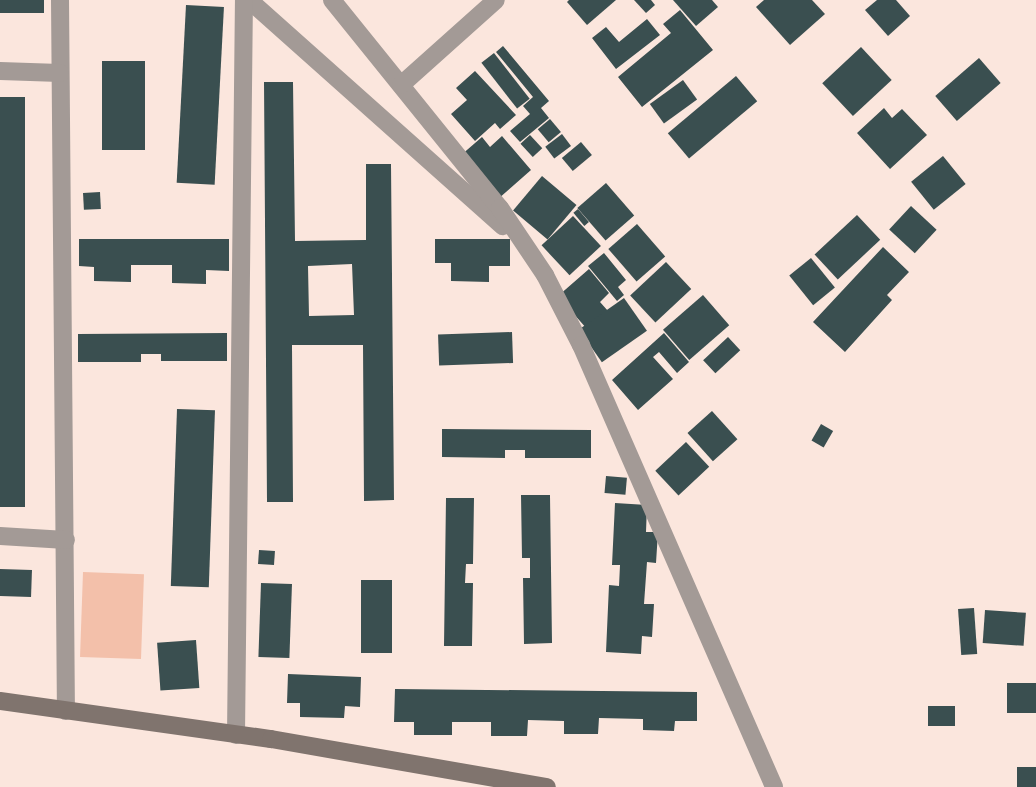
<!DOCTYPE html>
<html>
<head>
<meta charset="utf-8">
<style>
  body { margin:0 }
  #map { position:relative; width:1036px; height:787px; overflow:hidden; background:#fbe6dd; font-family:"Fira Sans Condensed",sans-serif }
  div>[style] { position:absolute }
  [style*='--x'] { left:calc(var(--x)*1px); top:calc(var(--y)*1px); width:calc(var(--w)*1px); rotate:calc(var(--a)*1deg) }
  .green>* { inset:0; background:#f3c0aa; transform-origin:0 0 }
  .building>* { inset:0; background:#3a4f50; transform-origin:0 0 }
  .street>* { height:18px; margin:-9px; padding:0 9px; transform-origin:9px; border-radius:9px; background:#a39a96 }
  .secondary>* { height:18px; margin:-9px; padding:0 9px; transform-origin:9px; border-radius:9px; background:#80746e }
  span { translate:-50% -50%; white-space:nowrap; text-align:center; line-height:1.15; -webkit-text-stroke:6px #fbe6dd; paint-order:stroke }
</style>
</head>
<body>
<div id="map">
  <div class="green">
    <i style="left:83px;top:572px;width:61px;height:85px;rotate:2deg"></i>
  </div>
  <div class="building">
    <i style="left:0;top:0;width:44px;height:13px"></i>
    <i style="clip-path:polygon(616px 0,587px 25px,567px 2px,569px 0)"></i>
    <i style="clip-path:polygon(634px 0,651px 0,655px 5px,646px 13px)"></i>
    <i style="clip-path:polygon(673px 0,712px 0,718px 7px,696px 26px)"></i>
    <i style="clip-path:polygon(764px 0,812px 0,825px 14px,790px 45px,756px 7px)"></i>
    <i style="clip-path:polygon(877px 0,896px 0,910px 16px,888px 36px,865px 10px)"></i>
    <i style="left:186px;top:5px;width:38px;height:178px;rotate:3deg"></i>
    <i style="clip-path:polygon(680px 10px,713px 50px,642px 107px,618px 77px,671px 33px,663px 24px)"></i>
    <i style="clip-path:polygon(647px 19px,660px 35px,616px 69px,592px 38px,606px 27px,619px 42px)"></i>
    <i style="clip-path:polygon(503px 46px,549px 101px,541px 108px,549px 118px,520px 142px,510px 131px,530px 114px,523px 106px,533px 97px,496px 52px)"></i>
    <i style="left:861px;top:47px;width:45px;height:53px;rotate:47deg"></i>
    <i style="left:494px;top:53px;width:58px;height:16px;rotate:52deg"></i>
    <i style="left:979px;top:58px;width:33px;height:58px;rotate:49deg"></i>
    <i style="left:102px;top:61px;width:43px;height:89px"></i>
    <i style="clip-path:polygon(475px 71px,516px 115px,500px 129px,495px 123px,475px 141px,451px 114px,467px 100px,456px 88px)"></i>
    <i style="left:736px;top:76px;width:33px;height:89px;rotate:50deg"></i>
    <i style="left:683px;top:80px;width:24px;height:41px;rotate:54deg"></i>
    <i style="clip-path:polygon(evenodd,264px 82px,293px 82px,295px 241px,366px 240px,366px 164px,391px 164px,394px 500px,364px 501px,363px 345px,292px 345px,293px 502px,267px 502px,264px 82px,352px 264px,354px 315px,309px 316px,308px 266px,352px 264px)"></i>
    <i style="left:0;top:97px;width:25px;height:410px"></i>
    <i style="clip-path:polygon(884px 108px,892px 118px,902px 109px,927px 135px,890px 169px,857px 133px)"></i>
    <i style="left:550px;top:119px;width:17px;height:16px;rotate:50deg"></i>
    <i style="left:562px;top:134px;width:15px;height:21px;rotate:53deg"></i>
    <i style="left:530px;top:135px;width:18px;height:13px;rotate:47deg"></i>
    <i style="clip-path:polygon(502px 136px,531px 170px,498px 199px,460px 156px,482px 137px,490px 147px)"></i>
    <i style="left:581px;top:142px;width:17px;height:25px;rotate:50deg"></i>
    <i style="left:943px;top:156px;width:36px;height:41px;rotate:51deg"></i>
    <i style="left:542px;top:176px;width:45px;height:45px;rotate:40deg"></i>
    <i style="left:606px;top:183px;width:43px;height:38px;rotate:49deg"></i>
    <i style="left:100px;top:192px;width:17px;height:17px;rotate:87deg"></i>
    <i style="left:911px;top:206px;width:35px;height:32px;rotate:43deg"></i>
    <i style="left:578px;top:209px;width:17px;height:6px;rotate:50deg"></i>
    <i style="left:857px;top:215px;width:34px;height:58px;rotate:47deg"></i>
    <i style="left:573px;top:216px;width:41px;height:43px;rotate:47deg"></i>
    <i style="left:637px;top:224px;width:43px;height:38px;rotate:49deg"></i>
    <i style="clip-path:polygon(79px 239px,229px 239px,229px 271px,206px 270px,206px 284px,172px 283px,172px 265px,131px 265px,131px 282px,94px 281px,94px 267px,79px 266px)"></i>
    <i style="clip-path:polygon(435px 239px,510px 239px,510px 266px,489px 266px,489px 282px,451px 281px,451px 263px,435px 263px)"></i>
    <i style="clip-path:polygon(883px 247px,909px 272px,887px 295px,892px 300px,845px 352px,813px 322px)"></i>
    <i style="clip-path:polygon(604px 253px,626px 280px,618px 287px,624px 295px,617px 301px,588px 266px)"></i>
    <i style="left:811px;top:258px;width:38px;height:28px;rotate:51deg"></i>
    <i style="left:666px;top:262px;width:37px;height:49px;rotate:47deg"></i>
    <i style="clip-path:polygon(589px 269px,609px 293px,600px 302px,608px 311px,587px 329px,558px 296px)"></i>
    <i style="left:703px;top:295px;width:40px;height:53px;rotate:49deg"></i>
    <i style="left:624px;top:298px;width:40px;height:55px;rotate:55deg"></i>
    <i style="left:512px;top:332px;width:31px;height:74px;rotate:88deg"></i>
    <i style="clip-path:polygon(227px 333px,227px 361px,161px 361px,161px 354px,141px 354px,141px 362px,78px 362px,78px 334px)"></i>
    <i style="clip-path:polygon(664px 333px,689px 362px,677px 373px,659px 352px,653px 357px,673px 379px,638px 410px,612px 380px)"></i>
    <i style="left:728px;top:337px;width:18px;height:34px;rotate:47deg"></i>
    <i style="left:177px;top:409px;width:38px;height:177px;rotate:2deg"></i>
    <i style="left:712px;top:411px;width:38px;height:33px;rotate:48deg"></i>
    <i style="left:821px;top:424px;width:14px;height:19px;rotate:30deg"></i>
    <i style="clip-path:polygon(442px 429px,591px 430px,591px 458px,525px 458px,525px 450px,505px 450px,505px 458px,442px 457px)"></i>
    <i style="left:686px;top:442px;width:34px;height:42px;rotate:47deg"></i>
    <i style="left:606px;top:476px;width:21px;height:17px;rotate:5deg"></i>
    <i style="clip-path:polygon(521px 495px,550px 495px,552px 643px,524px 644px,523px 578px,530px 578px,530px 558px,522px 558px)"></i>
    <i style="clip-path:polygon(446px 498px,474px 498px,473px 564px,466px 564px,465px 583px,473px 583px,472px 646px,444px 646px)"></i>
    <i style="clip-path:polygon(615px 503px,647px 505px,646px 532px,658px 532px,656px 563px,647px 562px,644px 604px,654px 604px,652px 637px,642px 636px,641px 654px,606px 652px,609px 585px,619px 586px,620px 565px,612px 565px)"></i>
    <i style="left:259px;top:550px;width:16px;height:14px;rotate:4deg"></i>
    <i style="left:0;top:569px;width:32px;height:27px;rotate:2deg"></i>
    <i style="left:361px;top:580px;width:31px;height:73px"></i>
    <i style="left:261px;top:583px;width:31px;height:74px;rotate:2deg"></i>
    <i style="left:974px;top:608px;width:46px;height:16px;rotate:86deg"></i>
    <i style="left:985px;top:610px;width:41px;height:33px;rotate:4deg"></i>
    <i style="left:196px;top:640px;width:48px;height:39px;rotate:86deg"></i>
    <i style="clip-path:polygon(288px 674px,361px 677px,360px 707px,345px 706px,344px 718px,300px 717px,300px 703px,287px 703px)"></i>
    <i style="left:1036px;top:683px;width:30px;height:29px;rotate:90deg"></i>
    <i style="clip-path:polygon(395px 689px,697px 692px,697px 721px,675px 721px,674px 731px,643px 730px,643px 719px,599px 718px,598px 734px,564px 734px,564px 721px,528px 720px,527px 736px,491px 736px,491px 722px,452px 722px,452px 735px,414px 735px,414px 722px,394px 722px)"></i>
    <i style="left:928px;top:706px;width:27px;height:20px"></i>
    <i style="left:1017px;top:767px;width:19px;height:20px"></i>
  </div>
  <div class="street">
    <i style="--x:60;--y:0;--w:711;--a:89.52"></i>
    <i style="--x:249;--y:0;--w:340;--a:41.7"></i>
    <i style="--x:332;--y:0;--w:267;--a:51.1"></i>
    <i style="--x:500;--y:208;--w:81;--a:56.1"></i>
    <i style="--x:545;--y:275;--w:79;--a:62.8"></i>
    <i style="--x:581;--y:345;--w:482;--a:66.4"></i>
    <i style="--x:0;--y:71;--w:60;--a:1.9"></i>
    <i style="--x:401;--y:85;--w:127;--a:-41.8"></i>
    <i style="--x:0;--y:536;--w:66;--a:3.5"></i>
    <i style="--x:236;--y:735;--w:735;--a:-89.38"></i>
  </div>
  <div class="secondary">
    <i style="--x:0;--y:701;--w:274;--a:8"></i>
    <i style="--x:271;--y:739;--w:280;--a:9.9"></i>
  </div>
</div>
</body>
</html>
